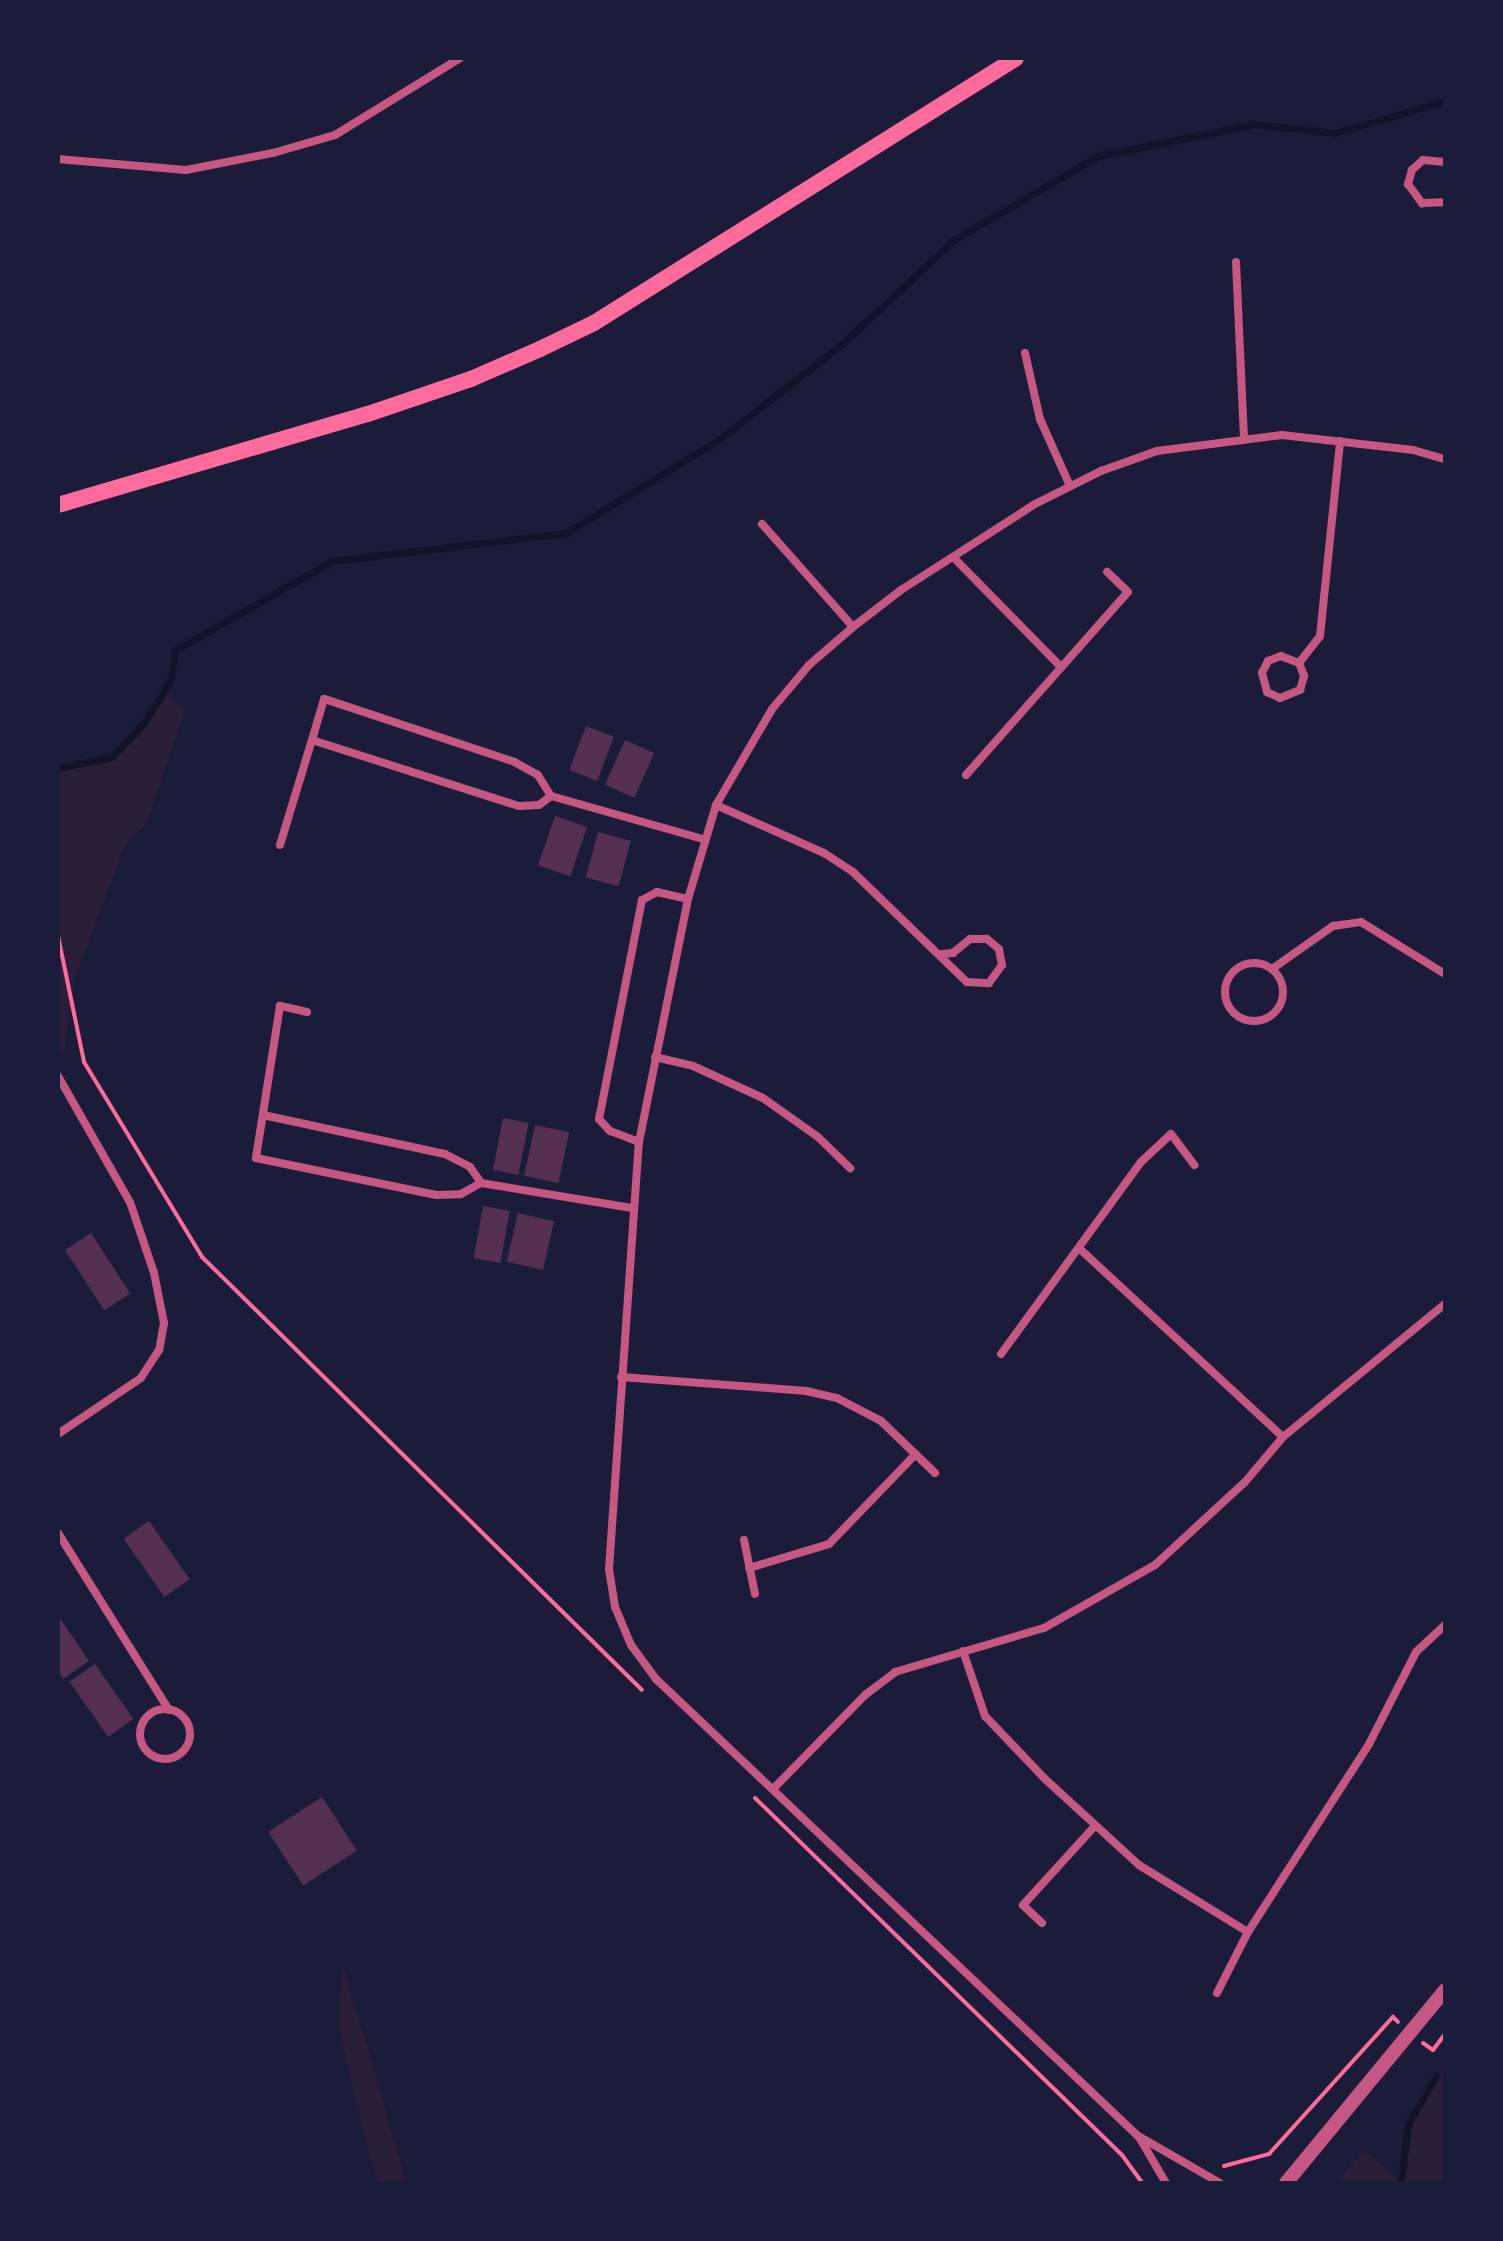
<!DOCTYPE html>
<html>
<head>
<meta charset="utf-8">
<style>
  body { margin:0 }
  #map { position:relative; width:1503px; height:2241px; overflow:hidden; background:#1b1b3a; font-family:"Source Sans 3",sans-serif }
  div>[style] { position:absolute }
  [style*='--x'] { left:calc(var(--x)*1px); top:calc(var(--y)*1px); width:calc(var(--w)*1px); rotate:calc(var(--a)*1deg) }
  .green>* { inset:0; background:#2a1e3b }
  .stream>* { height:7px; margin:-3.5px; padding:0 3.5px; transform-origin:3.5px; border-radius:3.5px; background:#12122b }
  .building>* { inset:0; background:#542f53; transform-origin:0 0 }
  .path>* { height:4px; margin:-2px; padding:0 2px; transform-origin:2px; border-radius:2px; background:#ff6b9d }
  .minor>* { height:8px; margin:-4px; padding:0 4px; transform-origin:4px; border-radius:4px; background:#c65784 }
  .minor>.ring { margin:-4px; padding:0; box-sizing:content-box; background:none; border:8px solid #c65784; border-radius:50% }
  .tertiary>* { height:14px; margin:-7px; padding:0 7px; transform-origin:7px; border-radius:7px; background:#c65784 }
  .secondary>* { height:16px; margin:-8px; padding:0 8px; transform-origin:8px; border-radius:8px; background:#ff6b9d }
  span { translate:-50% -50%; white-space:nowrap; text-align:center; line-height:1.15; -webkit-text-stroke:8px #1b1b3a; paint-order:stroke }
  .frame { position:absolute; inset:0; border:60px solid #1b1b3a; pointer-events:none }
</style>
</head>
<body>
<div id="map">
  <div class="green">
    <i style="clip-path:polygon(163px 691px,185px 710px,146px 824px,126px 843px,75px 978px,64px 1054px,58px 1048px,58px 768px,112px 757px,144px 723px)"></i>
    <i style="clip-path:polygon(342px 1963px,379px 2086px,406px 2183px,378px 2183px,370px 2157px,338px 2026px)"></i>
    <i style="clip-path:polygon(1445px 2066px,1445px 2183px,1336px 2183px,1364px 2150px,1401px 2182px,1408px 2124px)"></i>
  </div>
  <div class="stream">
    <i style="--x:58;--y:768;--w:55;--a:-11.5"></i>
    <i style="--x:112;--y:757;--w:47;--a:-46.7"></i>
    <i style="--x:144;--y:723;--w:52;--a:-58.5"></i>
    <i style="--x:171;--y:679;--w:29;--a:-82"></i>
    <i style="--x:175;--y:650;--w:180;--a:-29.5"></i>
    <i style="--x:332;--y:561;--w:236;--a:-6.8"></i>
    <i style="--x:566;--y:533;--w:177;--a:-31.4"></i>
    <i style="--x:717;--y:441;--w:158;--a:-37.8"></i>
    <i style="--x:842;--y:344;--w:154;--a:-42.9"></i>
    <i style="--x:955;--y:239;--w:165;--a:-30.1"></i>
    <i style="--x:1098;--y:156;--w:159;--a:-11.6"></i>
    <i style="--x:1254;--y:124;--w:81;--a:6.3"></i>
    <i style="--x:1335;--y:133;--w:115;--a:-16.2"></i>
    <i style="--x:1401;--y:2183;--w:59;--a:-83.2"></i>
    <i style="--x:1408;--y:2124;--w:56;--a:-59.7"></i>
  </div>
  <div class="building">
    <i style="left:586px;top:726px;width:30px;height:47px;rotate:21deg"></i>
    <i style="left:625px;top:740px;width:32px;height:49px;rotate:24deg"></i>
    <i style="left:555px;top:816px;width:34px;height:52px;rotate:19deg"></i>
    <i style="left:598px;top:832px;width:34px;height:47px;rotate:15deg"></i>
    <i style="left:503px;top:1118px;width:26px;height:53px;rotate:11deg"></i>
    <i style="left:535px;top:1125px;width:35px;height:52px;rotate:12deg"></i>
    <i style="left:483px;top:1206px;width:27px;height:53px;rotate:10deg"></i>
    <i style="left:518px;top:1213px;width:37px;height:50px;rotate:13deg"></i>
    <i style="left:91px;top:1233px;width:72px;height:31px;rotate:57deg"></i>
    <i style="left:149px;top:1521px;width:71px;height:31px;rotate:55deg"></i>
    <i style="clip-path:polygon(58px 1615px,89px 1661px,63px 1679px,58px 1671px)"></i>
    <i style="left:95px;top:1664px;width:67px;height:31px;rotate:55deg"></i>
    <i style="left:322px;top:1797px;width:64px;height:64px;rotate:57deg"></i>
  </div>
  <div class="path">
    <i style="--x:58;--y:936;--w:129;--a:78.3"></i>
    <i style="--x:84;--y:1062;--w:228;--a:58.8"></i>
    <i style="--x:202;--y:1257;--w:617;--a:44.54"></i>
    <i style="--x:755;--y:1798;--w:512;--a:44.21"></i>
    <i style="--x:1122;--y:2155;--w:34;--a:54"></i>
    <i style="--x:1423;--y:2043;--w:12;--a:35"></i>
    <i style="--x:1433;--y:2050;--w:20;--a:-53"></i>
    <i style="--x:1224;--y:2166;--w:47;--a:-14.9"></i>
    <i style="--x:1269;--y:2154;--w:185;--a:-47.9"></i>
    <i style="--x:1393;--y:2017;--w:7;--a:45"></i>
  </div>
  <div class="minor">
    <i style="--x:58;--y:159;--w:128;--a:4.9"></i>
    <i style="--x:186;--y:170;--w:89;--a:-11.1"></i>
    <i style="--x:273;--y:153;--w:65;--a:-16.2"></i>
    <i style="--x:335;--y:135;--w:147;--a:-31.6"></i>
    <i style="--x:1445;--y:162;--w:22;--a:-175"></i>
    <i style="--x:1423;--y:160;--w:15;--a:138"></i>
    <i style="--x:1412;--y:170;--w:15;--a:106"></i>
    <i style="--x:1408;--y:184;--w:24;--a:54"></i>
    <i style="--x:1422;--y:203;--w:23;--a:-2"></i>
    <i style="--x:1236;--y:262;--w:175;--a:87.4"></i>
    <i style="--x:1025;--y:353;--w:68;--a:77.2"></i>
    <i style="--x:1040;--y:419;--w:73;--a:65.9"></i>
    <i style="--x:762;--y:524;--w:137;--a:48.5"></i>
    <i style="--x:953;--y:557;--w:154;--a:45.5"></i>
    <i style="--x:1299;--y:663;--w:19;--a:-159"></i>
    <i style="--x:1281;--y:656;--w:14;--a:159"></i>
    <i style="--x:1268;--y:661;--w:13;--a:117"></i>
    <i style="--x:1262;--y:673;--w:20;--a:75"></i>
    <i style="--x:1267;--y:692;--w:14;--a:25"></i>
    <i style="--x:1280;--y:698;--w:22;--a:-22"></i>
    <i style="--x:1300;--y:690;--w:15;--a:-74"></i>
    <i style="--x:1304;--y:676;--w:14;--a:-111"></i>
    <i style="--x:1299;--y:663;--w:34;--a:-52"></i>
    <i style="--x:1320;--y:636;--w:196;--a:-84.1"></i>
    <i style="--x:966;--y:775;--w:244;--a:-48.5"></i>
    <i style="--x:1128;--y:592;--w:29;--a:-136"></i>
    <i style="--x:551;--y:796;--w:25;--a:-122"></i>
    <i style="--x:538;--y:775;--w:26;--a:-151"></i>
    <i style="--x:515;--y:762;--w:201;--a:-161.7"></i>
    <i style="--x:324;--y:699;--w:43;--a:106.3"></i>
    <i style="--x:312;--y:740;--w:217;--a:17.7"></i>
    <i style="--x:519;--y:806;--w:20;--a:-3"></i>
    <i style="--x:539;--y:805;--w:15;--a:-37"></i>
    <i style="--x:551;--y:796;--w:158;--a:15.8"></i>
    <i style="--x:716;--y:805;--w:118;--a:24"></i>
    <i style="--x:824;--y:853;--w:35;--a:33"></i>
    <i style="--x:853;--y:872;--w:158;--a:44"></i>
    <i style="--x:967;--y:982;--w:22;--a:3"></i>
    <i style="--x:989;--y:983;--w:22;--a:-54"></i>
    <i style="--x:1002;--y:965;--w:16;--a:-101"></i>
    <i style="--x:999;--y:949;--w:16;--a:-140"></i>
    <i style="--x:987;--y:939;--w:17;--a:180"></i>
    <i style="--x:970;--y:939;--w:22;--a:141"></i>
    <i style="--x:953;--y:953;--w:11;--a:175"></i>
    <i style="--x:280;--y:845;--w:110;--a:-73.1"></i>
    <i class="ring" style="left:1225px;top:963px;width:50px;height:50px"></i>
    <i style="--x:1272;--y:969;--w:75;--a:-35.2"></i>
    <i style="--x:1333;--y:926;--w:28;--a:-8"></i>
    <i style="--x:1361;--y:922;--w:99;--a:31.8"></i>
    <i style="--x:307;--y:1012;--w:28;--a:-167"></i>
    <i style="--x:280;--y:1006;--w:154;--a:99"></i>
    <i style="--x:256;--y:1158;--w:184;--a:11.6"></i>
    <i style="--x:436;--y:1195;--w:25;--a:-2"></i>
    <i style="--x:461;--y:1194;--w:23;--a:-29"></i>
    <i style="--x:481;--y:1183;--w:153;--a:9.4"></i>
    <i style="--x:655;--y:1057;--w:39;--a:13"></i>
    <i style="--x:693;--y:1066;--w:77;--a:24.6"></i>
    <i style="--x:763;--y:1098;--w:67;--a:35.3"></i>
    <i style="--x:818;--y:1137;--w:45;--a:44.1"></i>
    <i style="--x:58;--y:1076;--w:145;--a:60.3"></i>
    <i style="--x:130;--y:1202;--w:75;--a:71.3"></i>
    <i style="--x:154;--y:1273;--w:51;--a:78.7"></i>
    <i style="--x:164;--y:1323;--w:27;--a:100"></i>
    <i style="--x:159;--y:1350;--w:33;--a:123"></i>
    <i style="--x:141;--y:1378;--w:100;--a:146"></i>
    <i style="--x:263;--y:1115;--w:186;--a:12.1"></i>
    <i style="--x:445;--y:1154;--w:28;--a:27"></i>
    <i style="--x:470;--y:1167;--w:19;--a:55"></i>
    <i style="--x:639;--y:1142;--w:31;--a:-159"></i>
    <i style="--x:610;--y:1131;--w:16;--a:-133"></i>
    <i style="--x:599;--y:1119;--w:223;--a:-78.9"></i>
    <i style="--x:642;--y:900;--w:17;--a:-28"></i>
    <i style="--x:657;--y:892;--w:32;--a:13"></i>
    <i style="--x:1081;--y:1250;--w:275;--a:42.8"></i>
    <i style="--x:1001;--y:1354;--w:238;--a:-53.9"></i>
    <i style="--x:1141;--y:1162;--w:41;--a:-43"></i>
    <i style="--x:1171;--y:1134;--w:39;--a:53"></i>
    <i style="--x:621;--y:1377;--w:186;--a:4.3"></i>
    <i style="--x:806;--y:1391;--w:32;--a:13"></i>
    <i style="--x:837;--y:1398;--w:50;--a:27.6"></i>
    <i style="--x:881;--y:1421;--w:75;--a:43.9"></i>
    <i style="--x:58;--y:1533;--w:209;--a:57.9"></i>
    <i style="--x:744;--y:1540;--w:55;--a:78.5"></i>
    <i style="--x:749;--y:1568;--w:84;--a:-16.7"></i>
    <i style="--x:829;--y:1544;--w:125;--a:-46"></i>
    <i style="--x:963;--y:1651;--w:69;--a:71.3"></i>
    <i style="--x:985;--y:1716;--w:86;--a:46.4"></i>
    <i style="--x:1044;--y:1778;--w:129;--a:42.5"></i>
    <i style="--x:1139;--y:1865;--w:128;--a:31.6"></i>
    <i class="ring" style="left:140px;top:1709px;width:42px;height:42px"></i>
    <i style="--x:773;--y:1789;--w:132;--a:-45.6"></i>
    <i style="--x:865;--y:1695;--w:38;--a:-37"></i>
    <i style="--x:895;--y:1672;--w:155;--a:-16.5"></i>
    <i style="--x:1044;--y:1628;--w:128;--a:-29.6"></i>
    <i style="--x:1155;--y:1565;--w:122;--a:-42.7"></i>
    <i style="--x:1245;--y:1482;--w:59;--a:-49.8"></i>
    <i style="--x:1283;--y:1437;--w:210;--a:-39.4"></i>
    <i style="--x:1042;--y:1923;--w:26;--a:-137"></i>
    <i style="--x:1023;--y:1905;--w:107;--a:-47.7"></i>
    <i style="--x:1217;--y:1993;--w:68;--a:-63.1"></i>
    <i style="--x:1248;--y:1932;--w:224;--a:-57.2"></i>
    <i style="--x:1369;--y:1744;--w:103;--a:-62.9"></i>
    <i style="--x:1416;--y:1652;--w:40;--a:-43"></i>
    <i style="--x:1140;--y:2137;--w:92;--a:29.9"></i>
    <i style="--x:1166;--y:2183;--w:53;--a:-120.4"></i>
    <i style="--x:1139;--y:2137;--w:666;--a:-136.52"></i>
    <i style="--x:656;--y:1679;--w:42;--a:-126.3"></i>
    <i style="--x:631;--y:1645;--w:41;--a:-112.8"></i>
    <i style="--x:615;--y:1607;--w:38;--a:-99"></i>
    <i style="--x:609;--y:1569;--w:428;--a:-86"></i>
    <i style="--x:639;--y:1142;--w:248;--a:-78.6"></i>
    <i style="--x:688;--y:899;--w:98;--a:-73.4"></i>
    <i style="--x:716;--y:805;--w:111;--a:-59.7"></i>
    <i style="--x:772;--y:709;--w:57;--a:-49.9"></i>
    <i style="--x:809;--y:665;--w:58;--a:-40.8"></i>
    <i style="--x:853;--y:627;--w:61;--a:-37.6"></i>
    <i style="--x:901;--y:590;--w:159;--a:-32.7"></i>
    <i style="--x:1035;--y:504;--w:74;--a:-26.6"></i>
    <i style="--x:1101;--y:471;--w:59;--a:-19.7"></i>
    <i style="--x:1157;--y:451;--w:126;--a:-7.3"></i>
    <i style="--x:1282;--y:435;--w:132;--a:6.5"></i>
    <i style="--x:1413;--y:450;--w:33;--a:16"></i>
  </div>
  <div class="tertiary">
    <i style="--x:1286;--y:2183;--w:250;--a:-50.5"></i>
  </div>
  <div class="secondary">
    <i style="--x:58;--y:505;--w:323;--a:-16.4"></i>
    <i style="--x:368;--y:414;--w:109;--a:-18.8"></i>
    <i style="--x:471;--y:379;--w:75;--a:-23.5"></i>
    <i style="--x:540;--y:349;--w:60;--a:-25.7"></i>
    <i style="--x:594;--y:323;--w:498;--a:-32.1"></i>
  </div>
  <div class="frame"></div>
</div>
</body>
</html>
